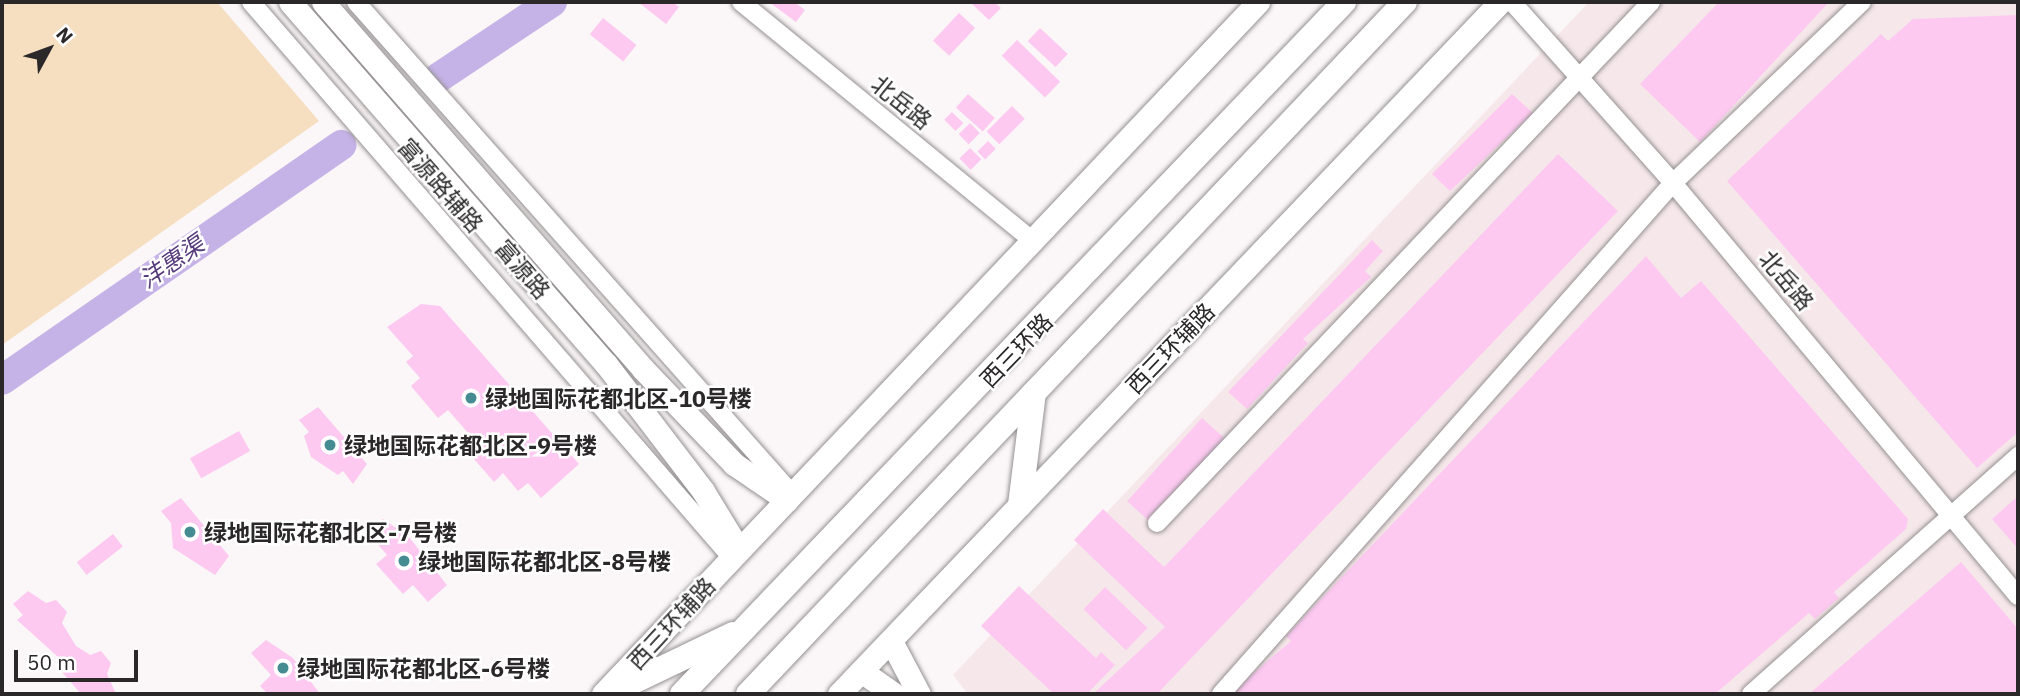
<!DOCTYPE html>
<html>
<head>
<meta charset="utf-8">
<style>
  body { margin:0 }
  #map { position:relative; width:2020px; height:696px; overflow:hidden; background:#fbf6f7; font-family:"IBM Plex Sans","Noto Sans SC",sans-serif }
  div>[style] { position:absolute }
  [style*='--x'] { left:calc(var(--x)*1px); top:calc(var(--y)*1px); width:calc(var(--w)*1px); rotate:calc(var(--a)*1deg) }
  .built>* { inset:0; background:#f6e8ea }
  .green>* { inset:0; background:#f6dec1 }
  .river>* { height:30px; margin:-15px; padding:0 15px; transform-origin:15px; border-radius:15px; background:#c5b2e7 }
  .building>* { inset:0; background:#fdc9f1; transform-origin:0 0 }
  .roads { filter:drop-shadow(0 0 2px #959091) drop-shadow(0 0 2px #959091) }
  .minor>* { height:18px; margin:-9px; padding:0 9px; transform-origin:9px; border-radius:9px; background:#fff }
  .major>* { height:23px; margin:-11.5px; padding:0 11.5px; transform-origin:11.5px; border-radius:11.5px; background:#fff }
  .highway>* { height:24px; margin:-12px; padding:0 12px; transform-origin:12px; border-radius:12px; background:#fff }
  .dots>* { width:19px; height:19px; translate:-50% -50%; box-sizing:border-box; border:4px solid #fff; border-radius:50% }
  span { translate:-50% -50%; white-space:nowrap; text-align:center; line-height:1.15; -webkit-text-stroke:5px #fff; paint-order:stroke }
  .street-label { font-size:23px; color:#2a2828 }
  .poi-label { font-size:23px; color:#2a2828; font-weight:700 }
  .left { translate:0 -50%; text-align:left }
  .water-label { font-size:24px; color:#573c7d; font-style:italic }
  .frame { position:absolute; inset:0; border:4px solid #2a2828; pointer-events:none }
  .north { position:absolute; left:14px; top:14px; width:70px; height:70px; -webkit-text-stroke:5px #fff; paint-order:stroke; rotate:49deg; font-size:19px; font-weight:700; line-height:28px; text-align:center; color:#2a2828 }
  .north::after { content:''; display:block; margin:auto; width:24px; height:32px; background:#2a2828; clip-path:polygon(50% 0,100% 100%,50% 72%,0 100%) }
  .scale { position:absolute; left:14px; top:650px; width:124px; height:32px; box-sizing:border-box; border:4px solid #2a2828; border-top:0; padding-left:9px; font-size:21px; line-height:24px; white-space:nowrap; color:#2a2828; -webkit-text-stroke:5px #fff; paint-order:stroke }
</style>
</head>
<body>
<div id="map">
  <div class="built">
    <i style="clip-path:polygon(1589px 2px,2018px 2px,2018px 694px,968px 694px,953px 675px)"></i>
  </div>
  <div class="green">
    <i style="clip-path:polygon(2px 2px,217px 2px,319px 121px,2px 345px)"></i>
  </div>
  <div class="river">
    <i style="--x:438;--y:78;--w:137;--a:-33.7"></i>
    <i style="--x:2;--y:380;--w:413;--a:-34.7"></i>
  </div>
  <div class="building">
    <i style="clip-path:polygon(638px 2px,672px 2px,679px 7px,666px 24px)"></i>
    <i style="clip-path:polygon(769px 2px,794px 2px,805px 10px,796px 22px)"></i>
    <i style="clip-path:polygon(970px 2px,994px 2px,1001px 8px,989px 20px)"></i>
    <i style="clip-path:polygon(1719px 2px,1829px 2px,1700px 142px,1640px 84px)"></i>
    <i style="left:959px;top:13px;width:22px;height:38px;rotate:43deg"></i>
    <i style="clip-path:polygon(2018px 15px,2018px 432px,1977px 468px,1727px 181px,1881px 34px,1888px 41px,1913px 19px)"></i>
    <i style="left:603px;top:18px;width:43px;height:21px;rotate:39deg"></i>
    <i style="left:1040px;top:28px;width:38px;height:18px;rotate:43deg"></i>
    <i style="left:1017px;top:40px;width:60px;height:22px;rotate:44deg"></i>
    <i style="left:968px;top:94px;width:36px;height:18px;rotate:42deg"></i>
    <i style="clip-path:polygon(1512px 94px,1533px 113px,1450px 191px,1432px 174px)"></i>
    <i style="left:1012px;top:106px;width:18px;height:36px;rotate:45deg"></i>
    <i style="left:952px;top:112px;width:16px;height:11px;rotate:45deg"></i>
    <i style="left:970px;top:123px;width:14px;height:16px;rotate:45deg"></i>
    <i style="left:988px;top:141px;width:11px;height:15px;rotate:45deg"></i>
    <i style="left:970px;top:148px;width:16px;height:15px;rotate:45deg"></i>
    <i style="clip-path:polygon(1558px 154px,1618px 211px,1157px 694px,1093px 694px,1165px 627px,1074px 540px,1103px 509px,1164px 567px)"></i>
    <i style="clip-path:polygon(1372px 240px,1383px 251px,1365px 271px,1371px 277px,1303px 339px,1308px 343px,1247px 409px,1228px 392px)"></i>
    <i style="clip-path:polygon(1646px 256px,1681px 298px,1701px 281px,1908px 519px,1906px 529px,1834px 592px,1839px 598px,1815px 619px,1809px 613px,1715px 694px,1229px 694px,1291px 641px,1286px 636px)"></i>
    <i style="clip-path:polygon(421px 304px,440px 306px,579px 464px,541px 498px,528px 483px,518px 491px,503px 473px,494px 482px,467px 451px,476px 442px,448px 410px,438px 418px,411px 386px,420px 378px,406px 362px,413px 356px,387px 327px)"></i>
    <i style="clip-path:polygon(318px 407px,367px 464px,353px 484px,343px 471px,338px 475px,311px 457px,304px 436px,309px 432px,299px 420px)"></i>
    <i style="left:1202px;top:418px;width:30px;height:112px;rotate:42deg"></i>
    <i style="left:239px;top:431px;width:23px;height:56px;rotate:61deg"></i>
    <i style="clip-path:polygon(2018px 496px,2018px 549px,1992px 519px)"></i>
    <i style="clip-path:polygon(181px 498px,229px 556px,215px 575px,173px 548px,171px 523px,161px 511px)"></i>
    <i style="clip-path:polygon(383px 519px,409px 537px,447px 585px,428px 602px,413px 585px,403px 594px,376px 564px,387px 555px,367px 532px)"></i>
    <i style="left:113px;top:534px;width:16px;height:46px;rotate:52deg"></i>
    <i style="clip-path:polygon(1961px 562px,2018px 629px,2018px 694px,1809px 694px)"></i>
    <i style="clip-path:polygon(1019px 586px,1096px 658px,1101px 652px,1115px 665px,1087px 694px,1054px 694px,981px 626px)"></i>
    <i style="left:1105px;top:587px;width:59px;height:31px;rotate:44deg"></i>
    <i style="clip-path:polygon(28px 591px,46px 603px,56px 600px,67px 612px,62px 623px,76px 646px,90px 655px,101px 651px,111px 663px,107px 674px,116px 694px,81px 694px,62px 672px,68px 666px,17px 620px,23px 615px,13px 604px)"></i>
    <i style="clip-path:polygon(266px 640px,293px 658px,320px 694px,268px 694px,260px 686px,271px 675px,251px 653px)"></i>
  </div>
  <div class="roads">
    <div class="minor">
      <i style="--x:251;--y:2;--w:735;--a:49.14"></i>
      <i style="--x:356;--y:2;--w:657;--a:48.45"></i>
      <i style="--x:741;--y:2;--w:376;--a:39.3"></i>
      <i style="--x:1512;--y:2;--w:242;--a:48.3"></i>
      <i style="--x:1673;--y:183;--w:538;--a:50.13"></i>
      <i style="--x:1157;--y:523;--w:718;--a:-46.52"></i>
      <i style="--x:1221;--y:694;--w:682;--a:-48.51"></i>
      <i style="--x:1673;--y:183;--w:262;--a:-43.8"></i>
      <i style="--x:1751;--y:694;--w:358;--a:-41.7"></i>
    </div>
    <div class="major">
      <i style="--x:290;--y:2;--w:481;--a:48.9"></i>
      <i style="--x:606;--y:364;--w:160;--a:52.6"></i>
      <i style="--x:703;--y:491;--w:69;--a:58.6"></i>
      <i style="--x:323;--y:2;--w:487;--a:48.9"></i>
      <i style="--x:643;--y:369;--w:132;--a:46.2"></i>
      <i style="--x:734;--y:464;--w:64;--a:34.2"></i>
      <i style="--x:891;--y:641;--w:60;--a:62.2"></i>
      <i style="--x:861;--y:671;--w:40;--a:34.9"></i>
      <i style="--x:603;--y:694;--w:953;--a:-46.57"></i>
      <i style="--x:839;--y:694;--w:957;--a:-46.31"></i>
    </div>
    <div class="highway">
      <i style="--x:1020;--y:505;--w:113;--a:-82.9"></i>
      <i style="--x:608;--y:694;--w:139;--a:-25.6"></i>
      <i style="--x:682;--y:694;--w:958;--a:-46.27"></i>
      <i style="--x:748;--y:694;--w:954;--a:-46.49"></i>
    </div>
  </div>
  <div class="dots">
    <i style="left:471px;top:398px;background:#448c92"></i>
    <i style="left:330px;top:445px;background:#448c92"></i>
    <i style="left:190px;top:532px;background:#448c92"></i>
    <i style="left:404px;top:561px;background:#448c92"></i>
    <i style="left:283px;top:668px;background:#448c92"></i>
  </div>
  <div class="street-label">
    <span style="left:902px;top:102px;rotate:39deg">北岳路</span>
    <span style="left:441px;top:185px;rotate:49deg">富源路辅路</span>
    <span style="left:523px;top:269px;rotate:49deg">富源路</span>
    <span style="left:1787px;top:280px;rotate:50deg">北岳路</span>
    <span style="left:1170px;top:348px;rotate:-46deg">西三环辅路</span>
    <span style="left:1016px;top:350px;rotate:-46deg">西三环路</span>
    <span style="left:671px;top:623px;rotate:-47deg">西三环辅路</span>
  </div>
  <div class="poi-label">
    <span class="left" style="left:485px;top:398px">绿地国际花都北区-10号楼</span>
    <span class="left" style="left:344px;top:445px">绿地国际花都北区-9号楼</span>
    <span class="left" style="left:204px;top:532px">绿地国际花都北区-7号楼</span>
    <span class="left" style="left:418px;top:561px">绿地国际花都北区-8号楼</span>
    <span class="left" style="left:297px;top:668px">绿地国际花都北区-6号楼</span>
  </div>
  <div class="water-label">
    <span style="left:172px;top:262px;rotate:-35deg">沣惠渠</span>
  </div>
  <div class="frame"></div>
  <div class="north">N</div>
  <div class="scale">50 m</div>
</div>
</body>
</html>
